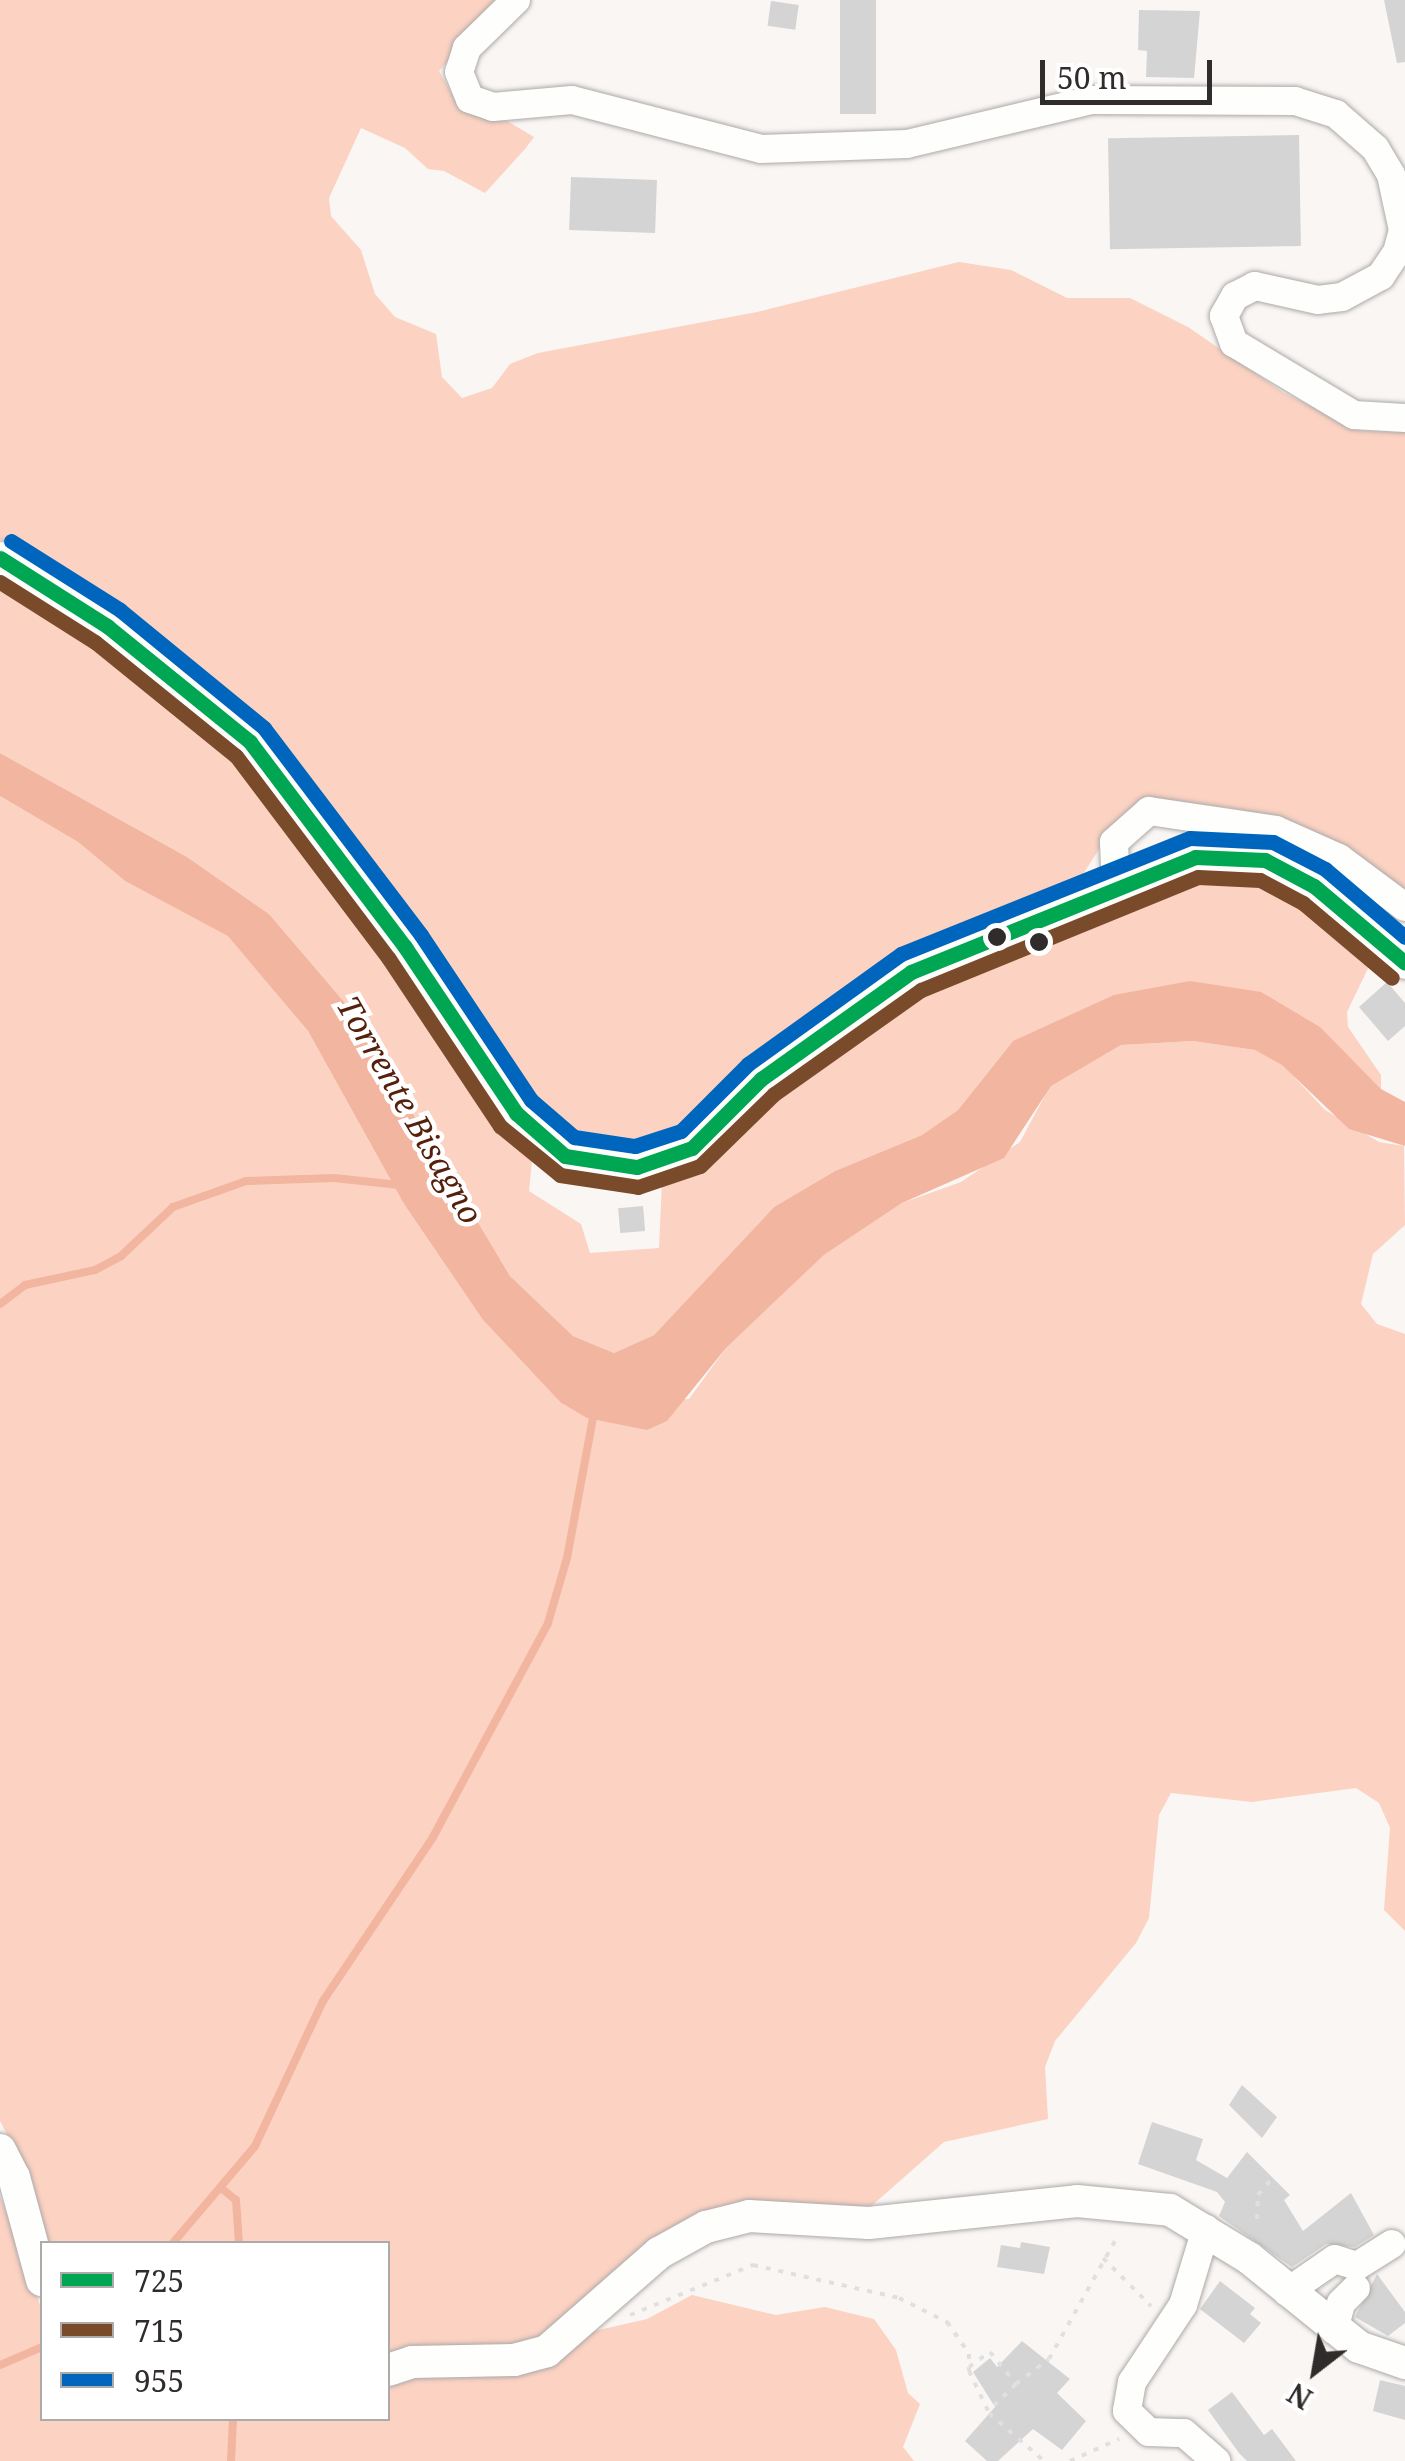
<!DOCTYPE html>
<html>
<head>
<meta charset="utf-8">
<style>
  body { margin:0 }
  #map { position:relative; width:1405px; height:2461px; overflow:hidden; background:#faf6f4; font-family:"Noto Serif",serif }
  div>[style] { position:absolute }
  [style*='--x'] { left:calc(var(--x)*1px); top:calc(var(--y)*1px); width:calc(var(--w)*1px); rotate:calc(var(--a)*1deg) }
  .green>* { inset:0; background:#fcd2c2 }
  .water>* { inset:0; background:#f2b59f }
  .stream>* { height:8px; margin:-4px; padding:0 4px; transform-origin:4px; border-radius:4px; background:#f2b59f }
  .building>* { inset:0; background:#d5d4d4; transform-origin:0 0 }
  .path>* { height:4px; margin-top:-2px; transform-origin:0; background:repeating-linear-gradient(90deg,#e1e0e0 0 5px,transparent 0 13px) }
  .roads { filter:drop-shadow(0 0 2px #aca9a8) drop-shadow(0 0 2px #aca9a8) }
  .minor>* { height:28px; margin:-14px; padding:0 14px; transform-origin:14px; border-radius:14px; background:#fefefd }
  .major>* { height:32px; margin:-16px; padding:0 16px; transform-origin:16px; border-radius:16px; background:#fefefd }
  .bus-1>* { height:15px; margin:-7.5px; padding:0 7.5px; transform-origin:7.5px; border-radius:7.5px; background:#00a651 }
  .bus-2>* { height:15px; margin:-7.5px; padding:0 7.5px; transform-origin:7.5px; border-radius:7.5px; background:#7a4b2a }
  .bus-3>* { height:15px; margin:-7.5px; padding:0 7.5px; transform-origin:7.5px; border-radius:7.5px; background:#0065bd }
  .dots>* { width:28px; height:28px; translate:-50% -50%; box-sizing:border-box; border:5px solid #fff; border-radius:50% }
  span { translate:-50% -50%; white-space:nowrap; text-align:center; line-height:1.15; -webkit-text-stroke:9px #fff; paint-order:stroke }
  .water-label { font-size:32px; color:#56210c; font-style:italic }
  .legend { position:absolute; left:40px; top:2241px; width:350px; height:180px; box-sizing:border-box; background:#fff; border:2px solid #acabaa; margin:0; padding:12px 18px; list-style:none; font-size:30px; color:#2f2c2b }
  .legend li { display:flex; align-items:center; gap:20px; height:50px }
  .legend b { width:50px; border:2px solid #acabaa }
  .north { position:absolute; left:1265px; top:2321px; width:100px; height:100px; -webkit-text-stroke:8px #fff; paint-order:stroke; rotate:211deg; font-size:28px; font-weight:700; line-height:40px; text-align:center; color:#2f2c2b }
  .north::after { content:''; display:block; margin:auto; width:35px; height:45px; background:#2f2c2b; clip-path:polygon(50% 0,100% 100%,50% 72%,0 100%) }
  .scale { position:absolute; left:1040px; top:60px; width:172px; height:45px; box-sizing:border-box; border:5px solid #2f2c2b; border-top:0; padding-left:12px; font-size:30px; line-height:35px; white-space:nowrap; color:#2f2c2b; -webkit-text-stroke:8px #fff; paint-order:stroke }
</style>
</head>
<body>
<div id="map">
  <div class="green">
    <i style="clip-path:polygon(0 0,502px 0,439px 71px,461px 110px,507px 121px,534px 137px,525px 149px,485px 193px,444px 171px,428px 169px,405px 148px,361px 128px,329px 198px,331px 216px,361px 250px,375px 294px,395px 317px,436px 334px,442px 377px,462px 398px,492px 388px,510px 364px,538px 353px,757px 312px,959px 262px,1011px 270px,1067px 298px,1130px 298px,1188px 327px,1284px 393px,1362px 431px,1405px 432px,1405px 892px,1310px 832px,1231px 808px,1146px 798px,1119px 818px,1071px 893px,896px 970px,796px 1026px,680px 1125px,635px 1145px,561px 1126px,525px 1096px,325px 811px,262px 733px,145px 632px,0 539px)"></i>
    <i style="clip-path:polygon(0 589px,180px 703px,273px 803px,524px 1148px,532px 1161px,529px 1191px,581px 1224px,590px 1253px,659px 1248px,662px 1181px,698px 1165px,864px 1022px,963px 965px,1173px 883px,1232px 871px,1290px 889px,1372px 960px,1347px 1012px,1348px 1027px,1381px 1075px,1381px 1089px,1320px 1028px,1013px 1041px,958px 1110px,922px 1135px,835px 1171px,774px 1207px,654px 1335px,614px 1353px,573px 1336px,510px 1276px,351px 1010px,269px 914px,187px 857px,0 753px)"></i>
    <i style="clip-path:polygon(0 796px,78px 842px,125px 881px,228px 935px,308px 1031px,404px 1204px,483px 1320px,560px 1402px,689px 1399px,726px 1348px,824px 1255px,902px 1203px,961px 1182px,1020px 1142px,1050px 1086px,1121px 1045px,1193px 1041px,1255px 1050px,1282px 1064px,1325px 1110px,1379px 1142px,1404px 1146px,1405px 1225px,1373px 1254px,1361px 1304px,1377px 1324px,1405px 1334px,1405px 1931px,1384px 1910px,1390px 1828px,1379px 1803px,1356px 1788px,1252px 1802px,1171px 1793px,1159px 1815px,1149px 1918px,1136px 1943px,1055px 2041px,1045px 2067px,1048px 2119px,944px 2142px,868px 2209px,748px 2205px,563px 2327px,512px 2347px,388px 2355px,388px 2244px,47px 2243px,27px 2173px,0 2121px)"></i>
    <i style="clip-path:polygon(0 2196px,42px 2310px,42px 2418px,388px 2418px,388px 2378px,647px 2319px,692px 2295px,776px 2315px,825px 2307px,874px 2319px,896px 2350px,908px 2393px,920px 2404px,903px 2447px,914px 2461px,0 2461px)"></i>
  </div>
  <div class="water">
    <i style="clip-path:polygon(0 753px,187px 857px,269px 914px,351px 1010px,510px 1276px,573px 1336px,614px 1353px,654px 1335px,774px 1207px,835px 1171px,922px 1135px,958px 1110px,1013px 1041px,1114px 995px,1190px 981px,1261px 992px,1320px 1027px,1381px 1089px,1405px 1102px,1405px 1146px,1349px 1129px,1282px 1065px,1255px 1050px,1193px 1041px,1121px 1045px,1051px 1086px,1004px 1158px,902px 1203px,824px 1255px,726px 1348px,667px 1421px,647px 1430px,587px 1418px,560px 1402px,483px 1320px,404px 1204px,308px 1031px,228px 936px,125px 881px,78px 842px,0 796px)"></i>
  </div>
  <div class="stream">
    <i style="--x:0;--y:1304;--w:31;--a:-37"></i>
    <i style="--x:25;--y:1285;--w:72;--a:-12.1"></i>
    <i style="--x:95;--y:1270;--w:30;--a:-28"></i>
    <i style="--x:121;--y:1256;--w:71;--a:-43.3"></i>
    <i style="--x:173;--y:1207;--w:77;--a:-19.6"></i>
    <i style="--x:246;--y:1181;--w:88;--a:-2"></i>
    <i style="--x:334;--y:1178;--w:66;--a:6.1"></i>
    <i style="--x:221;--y:2188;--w:19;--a:39"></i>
    <i style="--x:236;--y:2200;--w:44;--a:86.1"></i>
    <i style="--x:172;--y:2244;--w:128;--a:-49.7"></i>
    <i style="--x:255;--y:2146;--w:160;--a:-64.9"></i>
    <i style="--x:323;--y:2001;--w:197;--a:-56.1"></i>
    <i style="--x:433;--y:1837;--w:243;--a:-61.7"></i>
    <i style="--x:548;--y:1623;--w:68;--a:-73.7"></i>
    <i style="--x:567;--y:1558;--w:148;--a:-79.5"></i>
    <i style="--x:0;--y:2365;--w:46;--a:-23.2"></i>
    <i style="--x:231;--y:2461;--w:43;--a:-87.3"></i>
  </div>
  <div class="building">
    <i style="left:840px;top:0;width:36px;height:114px"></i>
    <i style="clip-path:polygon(1384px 0,1405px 0,1405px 62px,1397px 63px)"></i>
    <i style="left:771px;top:1px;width:28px;height:25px;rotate:8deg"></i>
    <i style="clip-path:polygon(1139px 10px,1200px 11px,1194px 78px,1146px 77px,1147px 51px,1138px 50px)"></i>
    <i style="left:1299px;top:135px;width:111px;height:191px;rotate:89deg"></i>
    <i style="left:571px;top:177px;width:86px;height:53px;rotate:2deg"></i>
    <i style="clip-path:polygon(1387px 982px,1405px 1003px,1405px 1026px,1388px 1041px,1359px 1007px)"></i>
    <i style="left:643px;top:1206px;width:25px;height:25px;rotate:85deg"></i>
    <i style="clip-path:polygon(1242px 2085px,1277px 2117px,1262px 2138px,1229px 2105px)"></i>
    <i style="clip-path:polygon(1152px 2122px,1203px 2139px,1196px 2160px,1227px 2178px,1247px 2152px,1290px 2195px,1284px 2200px,1303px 2231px,1351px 2193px,1374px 2235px,1355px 2247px,1326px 2244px,1292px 2267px,1219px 2216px,1225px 2202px,1217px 2192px,1138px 2164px)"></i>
    <i style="clip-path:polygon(1021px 2242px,1050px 2247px,1044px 2274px,997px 2267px,1001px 2245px,1020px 2248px)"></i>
    <i style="clip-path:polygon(1377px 2274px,1405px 2312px,1405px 2323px,1388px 2336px,1355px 2317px)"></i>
    <i style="clip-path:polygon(1220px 2281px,1255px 2308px,1250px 2314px,1261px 2323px,1244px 2343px,1200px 2309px)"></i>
    <i style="clip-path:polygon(1022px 2341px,1070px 2379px,1057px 2393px,1086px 2421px,1062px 2450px,1033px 2429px,998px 2461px,987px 2461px,965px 2441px,995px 2407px,973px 2372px,990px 2358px,997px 2367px)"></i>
    <i style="clip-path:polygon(1380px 2380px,1405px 2386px,1405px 2420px,1373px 2411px)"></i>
    <i style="clip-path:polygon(1232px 2392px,1264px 2435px,1272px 2429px,1296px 2461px,1247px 2461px,1239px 2453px,1208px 2410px)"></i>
  </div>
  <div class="path">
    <i style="--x:1257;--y:2219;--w:24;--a:-88"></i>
    <i style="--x:1258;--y:2195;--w:26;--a:-50"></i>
    <i style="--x:1103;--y:2258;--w:68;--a:45"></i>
    <i style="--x:630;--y:2315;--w:133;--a:-22.1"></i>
    <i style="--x:753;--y:2265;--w:150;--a:12.7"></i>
    <i style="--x:899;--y:2298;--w:54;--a:26.6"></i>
    <i style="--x:947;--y:2322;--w:39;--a:55"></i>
    <i style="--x:969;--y:2354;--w:17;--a:90"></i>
    <i style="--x:969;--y:2371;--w:47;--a:64.5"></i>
    <i style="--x:989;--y:2413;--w:73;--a:41.1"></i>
    <i style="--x:969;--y:2367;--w:26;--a:-36"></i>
    <i style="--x:990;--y:2352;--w:41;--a:50.9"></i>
    <i style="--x:1016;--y:2384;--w:37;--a:136"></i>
    <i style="--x:1016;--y:2384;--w:41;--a:-37.1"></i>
    <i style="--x:1049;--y:2359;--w:143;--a:-60.8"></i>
    <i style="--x:1070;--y:2461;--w:54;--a:-24.2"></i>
  </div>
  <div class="roads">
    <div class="minor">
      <i style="--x:516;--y:0;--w:69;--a:135.6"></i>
      <i style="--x:467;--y:48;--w:25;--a:108"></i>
      <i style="--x:459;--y:72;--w:29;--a:68"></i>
      <i style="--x:470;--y:99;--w:24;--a:19"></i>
      <i style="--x:493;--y:107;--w:79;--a:-5.1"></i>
      <i style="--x:572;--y:100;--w:195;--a:14.5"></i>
      <i style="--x:761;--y:149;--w:146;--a:-2"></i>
      <i style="--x:907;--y:144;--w:190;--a:-13.4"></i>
      <i style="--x:1092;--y:100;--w:203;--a:0.3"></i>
      <i style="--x:1295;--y:101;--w:43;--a:17.6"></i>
      <i style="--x:1336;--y:114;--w:52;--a:41.1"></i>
      <i style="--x:1375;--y:148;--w:31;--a:59"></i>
      <i style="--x:1391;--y:175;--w:56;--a:77.7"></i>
      <i style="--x:1403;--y:230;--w:23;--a:105"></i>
      <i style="--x:1397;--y:252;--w:29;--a:124"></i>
      <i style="--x:1381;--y:276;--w:44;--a:151.7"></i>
      <i style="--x:1342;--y:297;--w:24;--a:173"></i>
      <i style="--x:1318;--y:300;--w:65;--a:-167.5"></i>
      <i style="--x:1255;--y:286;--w:22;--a:153"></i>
      <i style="--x:1235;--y:296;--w:23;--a:119"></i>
      <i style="--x:1224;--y:316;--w:29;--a:70"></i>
      <i style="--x:1234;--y:343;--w:140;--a:31"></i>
      <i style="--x:1354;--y:415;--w:51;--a:3.4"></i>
      <i style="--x:1116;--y:888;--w:46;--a:-92.5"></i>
      <i style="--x:1114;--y:842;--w:47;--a:-41.5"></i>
      <i style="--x:1149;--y:811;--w:128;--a:8.5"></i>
      <i style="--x:1276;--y:830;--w:69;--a:24"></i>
      <i style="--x:1339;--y:858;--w:82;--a:36.6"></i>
      <i style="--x:1206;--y:2229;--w:79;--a:106.8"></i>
      <i style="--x:1183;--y:2305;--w:92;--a:123.5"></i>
      <i style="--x:1132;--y:2382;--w:29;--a:100"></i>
      <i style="--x:1127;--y:2411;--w:30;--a:44"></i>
      <i style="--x:1149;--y:2432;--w:35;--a:2"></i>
      <i style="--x:1184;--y:2433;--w:43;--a:41.2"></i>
      <i style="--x:1287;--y:2292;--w:58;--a:-34.5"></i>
      <i style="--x:1335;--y:2259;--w:23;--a:18"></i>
      <i style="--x:1357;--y:2266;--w:41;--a:-32.2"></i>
      <i style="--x:1334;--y:2330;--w:28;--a:-75"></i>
      <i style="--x:1341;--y:2303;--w:21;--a:-45"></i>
    </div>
    <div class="major">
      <i style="--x:0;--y:558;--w:127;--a:32.4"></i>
      <i style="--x:107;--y:626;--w:184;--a:39"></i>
      <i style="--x:250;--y:742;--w:257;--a:52.9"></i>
      <i style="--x:405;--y:947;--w:200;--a:56.2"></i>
      <i style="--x:516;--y:1113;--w:65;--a:41.3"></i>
      <i style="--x:565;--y:1156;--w:73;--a:8.7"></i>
      <i style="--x:637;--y:1167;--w:58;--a:-19.1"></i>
      <i style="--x:692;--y:1148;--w:98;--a:-45"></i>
      <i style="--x:761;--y:1079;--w:184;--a:-35.5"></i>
      <i style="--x:911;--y:972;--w:306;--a:-22"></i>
      <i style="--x:1195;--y:857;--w:70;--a:2.5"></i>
      <i style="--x:1265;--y:860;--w:55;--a:28"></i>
      <i style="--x:1314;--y:886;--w:119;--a:40.2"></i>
      <i style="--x:0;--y:2150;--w:30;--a:63"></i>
      <i style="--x:14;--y:2177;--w:107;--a:74.8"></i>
      <i style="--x:388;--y:2370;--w:25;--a:-18"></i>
      <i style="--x:412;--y:2362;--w:102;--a:-1.1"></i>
      <i style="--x:514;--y:2360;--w:34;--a:-15"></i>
      <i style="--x:547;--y:2351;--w:149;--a:-41.2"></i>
      <i style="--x:659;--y:2253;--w:54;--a:-29"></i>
      <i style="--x:706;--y:2227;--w:44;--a:-14.3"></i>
      <i style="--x:749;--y:2216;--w:120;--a:3.3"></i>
      <i style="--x:869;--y:2223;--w:209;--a:-6"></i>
      <i style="--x:1077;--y:2201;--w:93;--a:5.5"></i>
      <i style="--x:1170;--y:2210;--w:92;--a:31.3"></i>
      <i style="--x:1249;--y:2258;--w:141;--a:39"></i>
      <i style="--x:1359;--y:2347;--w:49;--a:19.2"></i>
    </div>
  </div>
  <div class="bus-1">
    <i style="--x:0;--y:558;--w:127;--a:32.4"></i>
    <i style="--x:107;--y:626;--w:184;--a:39"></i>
    <i style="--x:250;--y:742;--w:257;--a:52.9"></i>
    <i style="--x:405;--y:947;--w:200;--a:56.2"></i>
    <i style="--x:516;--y:1113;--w:65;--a:41.3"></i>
    <i style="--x:565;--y:1156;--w:73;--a:8.7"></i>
    <i style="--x:637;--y:1167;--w:58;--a:-19.1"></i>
    <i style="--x:692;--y:1148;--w:98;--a:-45"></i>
    <i style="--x:761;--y:1079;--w:184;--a:-35.5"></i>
    <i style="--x:911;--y:972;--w:306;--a:-22"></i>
    <i style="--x:1195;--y:857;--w:70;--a:2.5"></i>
    <i style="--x:1265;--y:860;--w:55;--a:28"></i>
    <i style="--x:1314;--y:886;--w:119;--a:40.2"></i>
  </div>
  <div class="bus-2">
    <i style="--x:0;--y:582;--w:112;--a:32.3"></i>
    <i style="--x:95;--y:642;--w:181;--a:39"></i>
    <i style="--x:236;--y:756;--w:254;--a:53"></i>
    <i style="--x:389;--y:959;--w:201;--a:56.4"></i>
    <i style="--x:500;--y:1126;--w:77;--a:39.2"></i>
    <i style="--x:560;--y:1175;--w:79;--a:8.7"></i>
    <i style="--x:638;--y:1187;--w:65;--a:-18.7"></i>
    <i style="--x:700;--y:1166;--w:103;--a:-44.2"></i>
    <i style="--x:774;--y:1094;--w:180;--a:-35.3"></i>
    <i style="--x:921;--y:990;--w:299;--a:-22.2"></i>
    <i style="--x:1198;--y:877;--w:62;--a:2.8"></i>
    <i style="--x:1260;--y:880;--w:49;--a:28.1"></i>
    <i style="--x:1303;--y:903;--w:116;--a:40.1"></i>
  </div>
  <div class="bus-3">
    <i style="--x:11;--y:541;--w:129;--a:32.3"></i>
    <i style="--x:120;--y:610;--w:186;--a:39.3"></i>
    <i style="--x:264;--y:728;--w:260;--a:52.8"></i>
    <i style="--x:421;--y:935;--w:198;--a:56.3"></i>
    <i style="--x:531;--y:1100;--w:57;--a:40.7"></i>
    <i style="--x:574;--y:1137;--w:62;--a:8.4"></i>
    <i style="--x:635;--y:1146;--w:48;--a:-18.1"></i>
    <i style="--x:681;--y:1131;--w:95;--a:-45"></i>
    <i style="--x:748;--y:1064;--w:188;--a:-35.7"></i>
    <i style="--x:901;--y:954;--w:311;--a:-21.9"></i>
    <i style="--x:1190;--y:838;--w:83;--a:2.8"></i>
    <i style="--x:1273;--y:842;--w:59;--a:27.4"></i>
    <i style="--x:1325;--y:869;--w:105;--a:40.4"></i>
  </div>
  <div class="dots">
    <i style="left:997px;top:937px;background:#2f2c2b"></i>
    <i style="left:1039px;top:942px;background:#2f2c2b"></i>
  </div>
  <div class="water-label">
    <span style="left:410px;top:1110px;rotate:60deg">Torrente Bisagno</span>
  </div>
  <ul class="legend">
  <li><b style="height:12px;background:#00a651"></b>725</li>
  <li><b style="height:12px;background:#7a4b2a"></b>715</li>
  <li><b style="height:12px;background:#0065bd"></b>955</li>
  </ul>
  <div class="north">N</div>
  <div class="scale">50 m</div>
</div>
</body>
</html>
